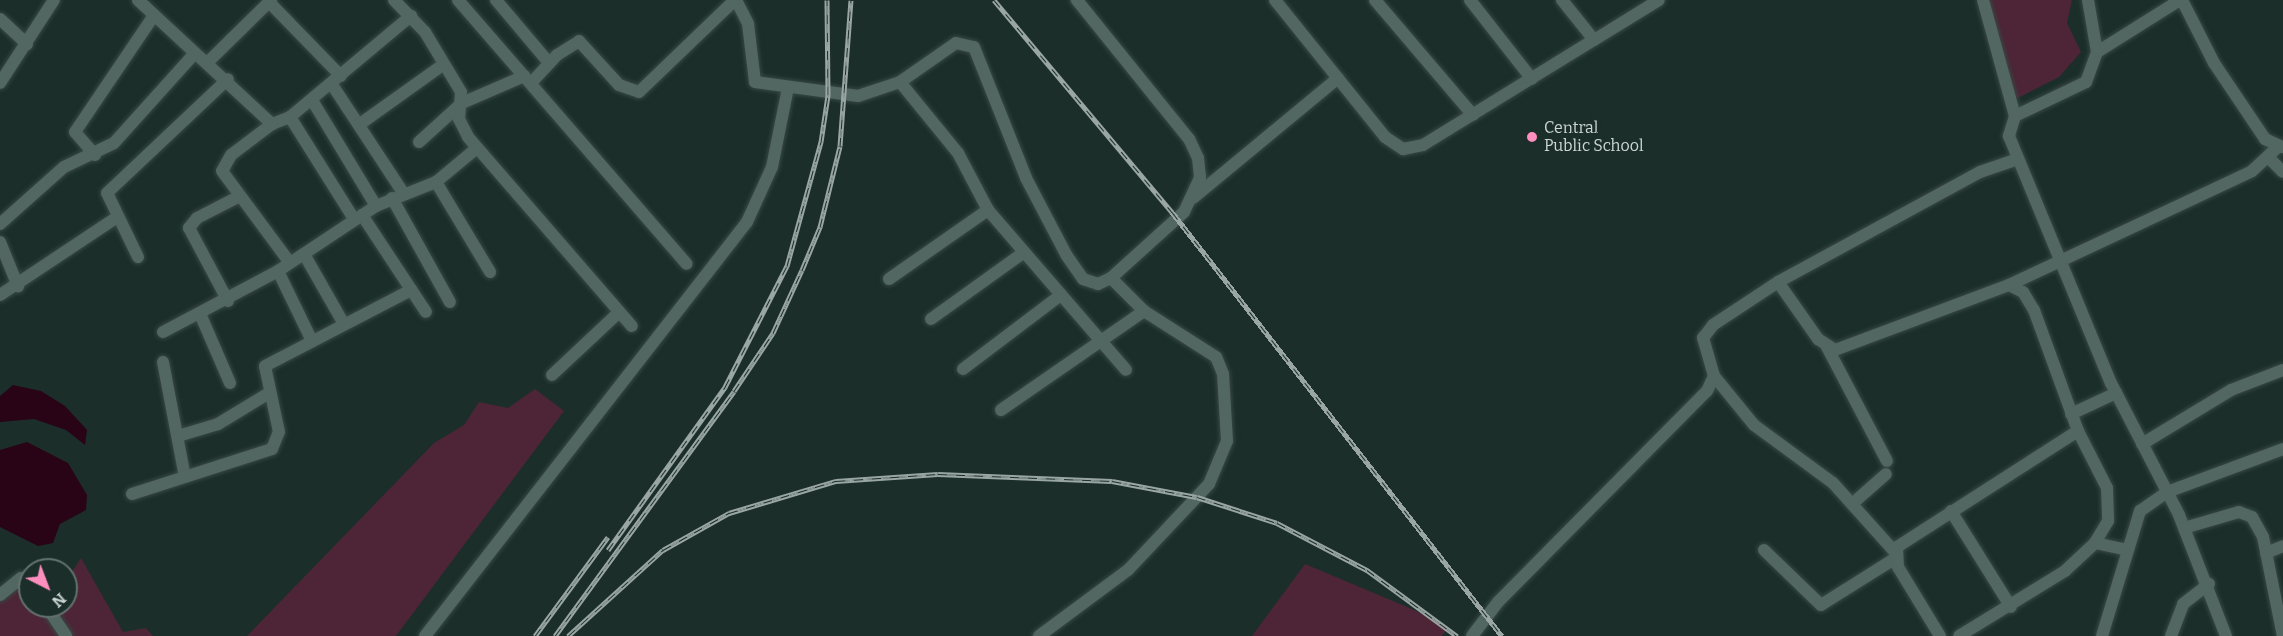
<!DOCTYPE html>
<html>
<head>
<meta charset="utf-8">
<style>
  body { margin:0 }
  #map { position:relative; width:2283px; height:636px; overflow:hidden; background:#1b2e2a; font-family:Bitter,serif }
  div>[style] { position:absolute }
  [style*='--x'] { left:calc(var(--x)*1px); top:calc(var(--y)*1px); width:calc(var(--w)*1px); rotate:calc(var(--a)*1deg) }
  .green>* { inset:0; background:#4d2536 }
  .water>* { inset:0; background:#290416 }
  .roads { filter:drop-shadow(0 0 2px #384845) drop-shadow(0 0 2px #384845) }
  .minor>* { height:12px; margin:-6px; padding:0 6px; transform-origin:6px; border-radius:6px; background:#526662 }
  .rail>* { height:5px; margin-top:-2.5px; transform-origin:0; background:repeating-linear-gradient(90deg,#1b2e2a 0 9px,#99a6a3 0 18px); box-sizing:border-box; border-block:2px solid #99a6a3 }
  .dots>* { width:16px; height:16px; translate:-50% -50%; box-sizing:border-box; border:3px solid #1b2e2a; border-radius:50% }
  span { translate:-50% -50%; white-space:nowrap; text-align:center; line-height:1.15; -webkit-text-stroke:6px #1b2e2a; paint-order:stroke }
  .poi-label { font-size:16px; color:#ccd7d5 }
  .left { translate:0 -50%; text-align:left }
  .north { position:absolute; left:18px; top:558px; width:60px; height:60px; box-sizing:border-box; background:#1b2e2a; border:2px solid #62726e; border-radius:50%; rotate:138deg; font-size:16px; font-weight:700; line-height:24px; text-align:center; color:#ccd7d5 }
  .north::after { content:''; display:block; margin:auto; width:21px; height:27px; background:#fd8ebe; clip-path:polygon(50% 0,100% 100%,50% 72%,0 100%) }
</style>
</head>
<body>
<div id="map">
  <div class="green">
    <i style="clip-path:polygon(1978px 0,2072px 0,2067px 23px,2081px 52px,2059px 77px,2018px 98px,2008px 90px)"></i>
    <i style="clip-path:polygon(535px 389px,564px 411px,396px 636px,247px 636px,434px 443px,464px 425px,479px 402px,508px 408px)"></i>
    <i style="clip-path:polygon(81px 558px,123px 632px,146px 628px,153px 636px,0 636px,0 599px,26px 581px,30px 606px,66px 606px,66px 581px)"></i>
    <i style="clip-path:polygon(1305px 564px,1412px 609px,1448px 627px,1442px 636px,1252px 636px)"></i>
  </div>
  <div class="water">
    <i style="clip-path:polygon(13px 385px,41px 391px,65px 406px,87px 430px,85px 445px,66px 430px,34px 419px,0 422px,0 396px)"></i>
    <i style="clip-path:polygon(27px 442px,68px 463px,87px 495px,86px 510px,60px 524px,53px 543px,38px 546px,0 527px,0 450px)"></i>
  </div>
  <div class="roads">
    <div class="minor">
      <i style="--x:138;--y:0;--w:183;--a:42.8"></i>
      <i style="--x:272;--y:124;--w:19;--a:-21"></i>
      <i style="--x:290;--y:117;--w:158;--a:-39.9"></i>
      <i style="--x:394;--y:0;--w:45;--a:45.9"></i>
      <i style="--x:425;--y:32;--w:70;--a:59"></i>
      <i style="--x:461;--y:92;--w:27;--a:94"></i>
      <i style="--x:459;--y:119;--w:20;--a:63"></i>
      <i style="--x:468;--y:137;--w:250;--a:49.1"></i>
      <i style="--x:458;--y:0;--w:349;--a:49.1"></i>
      <i style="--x:496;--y:0;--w:82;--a:49.9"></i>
      <i style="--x:736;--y:0;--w:27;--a:63"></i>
      <i style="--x:748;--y:24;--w:58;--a:83.1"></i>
      <i style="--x:755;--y:82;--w:104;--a:7.7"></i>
      <i style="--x:858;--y:96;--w:44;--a:-18.4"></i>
      <i style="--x:900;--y:82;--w:68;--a:-34.9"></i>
      <i style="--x:956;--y:43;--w:18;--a:13"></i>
      <i style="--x:974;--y:47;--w:141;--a:68.3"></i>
      <i style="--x:1026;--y:178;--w:88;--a:62.3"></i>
      <i style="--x:1067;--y:256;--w:28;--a:55"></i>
      <i style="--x:1083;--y:279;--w:16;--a:18"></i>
      <i style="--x:1098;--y:284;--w:14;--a:-25"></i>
      <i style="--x:1275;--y:0;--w:176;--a:51.2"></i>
      <i style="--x:1385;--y:137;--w:22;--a:34"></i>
      <i style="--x:1403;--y:149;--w:20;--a:-11"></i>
      <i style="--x:1423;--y:145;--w:201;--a:-31.6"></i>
      <i style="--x:1375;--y:0;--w:151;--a:49.6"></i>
      <i style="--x:1470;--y:0;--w:100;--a:51.9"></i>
      <i style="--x:1562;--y:0;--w:51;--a:51.3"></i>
      <i style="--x:1594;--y:40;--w:76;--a:-31.6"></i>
      <i style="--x:1983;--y:0;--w:120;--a:74.6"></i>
      <i style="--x:2088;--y:0;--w:53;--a:80.2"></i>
      <i style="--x:2180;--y:0;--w:98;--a:147.9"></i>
      <i style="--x:2097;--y:52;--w:32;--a:110"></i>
      <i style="--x:2086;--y:82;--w:79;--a:154.4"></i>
      <i style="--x:2015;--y:116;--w:21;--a:107"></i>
      <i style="--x:2009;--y:136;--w:267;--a:67.6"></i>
      <i style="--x:2111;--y:383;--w:148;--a:62.7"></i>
      <i style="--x:2179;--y:515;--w:130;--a:68.8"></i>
      <i style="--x:2182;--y:0;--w:71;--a:63.1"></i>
      <i style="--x:2214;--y:63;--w:92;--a:56.1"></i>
      <i style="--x:2265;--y:139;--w:19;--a:25"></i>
      <i style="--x:269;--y:2;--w:103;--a:45.8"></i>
      <i style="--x:0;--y:19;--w:37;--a:43"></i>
      <i style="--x:209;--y:61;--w:87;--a:-44.5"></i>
      <i style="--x:900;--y:82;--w:92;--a:50.8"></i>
      <i style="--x:958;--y:153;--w:64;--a:62.2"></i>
      <i style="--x:988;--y:210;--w:211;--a:49.2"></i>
      <i style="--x:0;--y:83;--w:99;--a:-57"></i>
      <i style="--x:331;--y:83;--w:133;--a:56.7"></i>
      <i style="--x:531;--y:83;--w:38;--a:-47"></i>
      <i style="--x:557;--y:55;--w:26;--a:-32"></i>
      <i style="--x:579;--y:41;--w:59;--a:47.7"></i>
      <i style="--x:619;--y:85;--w:21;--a:19"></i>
      <i style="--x:639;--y:92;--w:133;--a:-43.8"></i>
      <i style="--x:312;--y:100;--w:124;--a:58.9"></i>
      <i style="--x:290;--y:117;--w:120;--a:57.9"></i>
      <i style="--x:272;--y:124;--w:51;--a:142.9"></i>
      <i style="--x:231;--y:155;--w:18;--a:119"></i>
      <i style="--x:222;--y:171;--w:114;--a:53.5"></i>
      <i style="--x:360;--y:124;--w:103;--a:-35.5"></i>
      <i style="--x:419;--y:142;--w:58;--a:-42.2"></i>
      <i style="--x:462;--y:103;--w:68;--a:-23.5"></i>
      <i style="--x:95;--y:155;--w:30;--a:-131"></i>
      <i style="--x:75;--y:132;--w:139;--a:-55.9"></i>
      <i style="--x:2270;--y:159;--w:18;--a:45"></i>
      <i style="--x:436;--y:182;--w:105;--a:59"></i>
      <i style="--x:392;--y:198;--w:119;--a:60.9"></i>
      <i style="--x:1193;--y:198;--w:188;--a:-39.6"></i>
      <i style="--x:362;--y:215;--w:116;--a:56.6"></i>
      <i style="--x:0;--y:224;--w:86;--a:-41.7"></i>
      <i style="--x:64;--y:167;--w:55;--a:-25.6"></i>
      <i style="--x:114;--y:143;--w:121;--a:-48"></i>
      <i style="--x:0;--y:242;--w:48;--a:67.8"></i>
      <i style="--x:304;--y:254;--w:81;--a:60.3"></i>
      <i style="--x:138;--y:257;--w:71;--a:-115.8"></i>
      <i style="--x:107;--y:193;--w:166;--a:-43.3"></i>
      <i style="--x:278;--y:271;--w:76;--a:64.1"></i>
      <i style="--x:889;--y:279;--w:121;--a:-34.9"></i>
      <i style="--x:1778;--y:282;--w:70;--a:54.9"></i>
      <i style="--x:1818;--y:339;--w:20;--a:33"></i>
      <i style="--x:1835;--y:350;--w:186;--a:-20.5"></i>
      <i style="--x:2009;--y:285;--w:16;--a:27"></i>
      <i style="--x:2023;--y:292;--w:21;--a:59"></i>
      <i style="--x:2034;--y:310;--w:129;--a:70"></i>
      <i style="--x:2078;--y:431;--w:64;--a:63"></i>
      <i style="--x:2107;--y:488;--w:33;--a:88"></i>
      <i style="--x:2108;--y:521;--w:26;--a:121"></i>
      <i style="--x:2095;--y:543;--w:41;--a:137"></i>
      <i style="--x:2065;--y:571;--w:124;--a:148.5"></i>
      <i style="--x:2009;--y:285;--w:268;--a:-25.1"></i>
      <i style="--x:2252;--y:171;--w:33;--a:-43"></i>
      <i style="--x:0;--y:295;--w:139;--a:-33.6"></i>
      <i style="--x:228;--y:301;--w:83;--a:-118.1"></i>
      <i style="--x:189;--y:228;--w:13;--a:-51"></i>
      <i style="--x:197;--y:218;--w:48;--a:-27.1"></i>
      <i style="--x:201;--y:316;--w:73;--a:66.6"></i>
      <i style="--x:931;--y:319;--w:113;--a:-35.7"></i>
      <i style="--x:163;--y:332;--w:130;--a:-27.9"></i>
      <i style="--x:278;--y:271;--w:118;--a:-33.6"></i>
      <i style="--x:376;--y:206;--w:65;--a:-21.8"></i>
      <i style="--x:436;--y:182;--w:53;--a:-39.7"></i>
      <i style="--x:1826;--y:345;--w:131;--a:62.3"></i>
      <i style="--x:163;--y:362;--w:117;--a:79.2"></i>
      <i style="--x:963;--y:369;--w:123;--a:-37.1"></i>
      <i style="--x:552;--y:375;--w:92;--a:-43.2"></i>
      <i style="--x:1714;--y:376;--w:63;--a:50.8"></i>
      <i style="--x:1754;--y:425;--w:98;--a:36.3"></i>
      <i style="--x:1833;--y:483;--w:93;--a:48.1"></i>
      <i style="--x:1001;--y:410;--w:174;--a:-34.7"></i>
      <i style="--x:2071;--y:414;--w:50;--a:-25"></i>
      <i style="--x:178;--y:436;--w:42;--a:-16.7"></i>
      <i style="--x:218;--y:424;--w:60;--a:-31.3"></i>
      <i style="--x:2142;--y:444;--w:104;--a:-31.2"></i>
      <i style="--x:2231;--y:390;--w:56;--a:-21"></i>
      <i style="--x:132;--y:494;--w:147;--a:-17.8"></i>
      <i style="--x:272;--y:449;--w:18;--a:-68"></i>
      <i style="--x:279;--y:432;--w:67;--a:-102"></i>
      <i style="--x:265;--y:366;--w:165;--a:-27.5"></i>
      <i style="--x:1852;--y:504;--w:45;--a:-41.4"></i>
      <i style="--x:1951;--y:511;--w:113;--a:58"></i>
      <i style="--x:2184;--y:528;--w:57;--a:-16.2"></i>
      <i style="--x:2239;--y:512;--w:14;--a:21"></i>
      <i style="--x:2252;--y:517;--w:23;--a:61"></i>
      <i style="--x:2263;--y:537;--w:101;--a:78.6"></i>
      <i style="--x:2095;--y:543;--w:33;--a:12"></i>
      <i style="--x:1764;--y:550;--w:79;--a:44"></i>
      <i style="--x:1821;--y:605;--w:89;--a:-32.1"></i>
      <i style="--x:2266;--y:553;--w:18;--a:-22"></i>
      <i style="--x:0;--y:595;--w:27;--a:-39"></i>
      <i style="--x:21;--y:578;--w:10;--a:24"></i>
      <i style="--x:46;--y:606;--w:36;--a:56"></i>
      <i style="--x:425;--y:636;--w:524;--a:-52.13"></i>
      <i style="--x:747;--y:222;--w:60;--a:-65.6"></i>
      <i style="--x:772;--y:167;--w:81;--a:-78.6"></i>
      <i style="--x:1039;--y:636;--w:111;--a:-36.6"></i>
      <i style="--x:1128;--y:570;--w:118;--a:-46.7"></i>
      <i style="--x:1209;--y:484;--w:47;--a:-67.3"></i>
      <i style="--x:1227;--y:441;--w:67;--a:-93.4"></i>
      <i style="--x:1223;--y:374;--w:18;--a:-112"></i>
      <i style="--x:1216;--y:357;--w:85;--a:-147.4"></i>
      <i style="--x:1144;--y:311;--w:47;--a:-135"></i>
      <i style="--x:1111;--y:278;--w:98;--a:-42.1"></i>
      <i style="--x:1184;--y:212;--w:38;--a:-65"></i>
      <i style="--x:1200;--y:177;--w:19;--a:-96"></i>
      <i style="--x:1198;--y:158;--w:21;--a:-115"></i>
      <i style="--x:1189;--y:139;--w:179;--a:-128.9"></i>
      <i style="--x:1472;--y:636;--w:43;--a:-52.6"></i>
      <i style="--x:1498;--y:602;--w:297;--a:-45.3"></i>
      <i style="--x:1707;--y:391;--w:17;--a:-65"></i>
      <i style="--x:1714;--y:376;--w:40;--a:-106"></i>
      <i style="--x:1703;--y:338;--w:16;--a:-52"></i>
      <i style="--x:1713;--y:325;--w:78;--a:-33.5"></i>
      <i style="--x:1778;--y:282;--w:230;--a:-28.6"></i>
      <i style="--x:1980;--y:172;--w:37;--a:-19"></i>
      <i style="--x:1940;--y:636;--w:81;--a:-121.3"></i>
      <i style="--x:1898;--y:567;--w:20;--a:-93"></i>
      <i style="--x:1897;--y:547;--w:215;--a:-32.7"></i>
      <i style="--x:2102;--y:636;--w:131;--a:-73.1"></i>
      <i style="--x:2140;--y:511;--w:33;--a:-35"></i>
      <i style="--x:2167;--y:492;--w:124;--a:-20.3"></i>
      <i style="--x:2171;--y:636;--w:34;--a:-69"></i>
      <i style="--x:2183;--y:604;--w:33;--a:-38"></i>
    </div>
  </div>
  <div class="rail">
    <i style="--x:994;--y:0;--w:277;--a:50"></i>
    <i style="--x:1172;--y:212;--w:537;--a:52.11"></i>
    <i style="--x:608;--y:550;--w:201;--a:-54.3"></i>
    <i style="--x:725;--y:387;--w:136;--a:-62.9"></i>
    <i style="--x:787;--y:266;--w:129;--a:-74.7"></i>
    <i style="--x:821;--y:142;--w:48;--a:-81.5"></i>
    <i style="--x:828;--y:95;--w:95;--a:-90.6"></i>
    <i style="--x:535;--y:636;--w:123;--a:-53.6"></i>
    <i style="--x:555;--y:636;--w:303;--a:-53.8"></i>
    <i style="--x:734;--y:391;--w:70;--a:-56.1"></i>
    <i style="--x:773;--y:333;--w:69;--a:-65.3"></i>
    <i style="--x:802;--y:270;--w:47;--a:-67.3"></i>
    <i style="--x:820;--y:227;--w:83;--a:-76.1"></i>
    <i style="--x:840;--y:146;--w:146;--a:-85.7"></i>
    <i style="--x:568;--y:636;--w:128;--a:-42.2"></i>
    <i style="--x:663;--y:550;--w:76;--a:-29.3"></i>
    <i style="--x:729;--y:513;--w:112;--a:-16.7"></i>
    <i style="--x:836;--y:481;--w:102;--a:-3.9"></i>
    <i style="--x:938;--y:474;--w:174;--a:2.3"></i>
    <i style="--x:1112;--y:481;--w:86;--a:10.7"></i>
    <i style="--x:1197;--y:497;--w:84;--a:18"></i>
    <i style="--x:1277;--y:523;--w:102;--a:27.6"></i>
    <i style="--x:1367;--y:570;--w:112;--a:36.3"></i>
  </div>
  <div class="dots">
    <i style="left:1532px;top:137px;background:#fd8ebe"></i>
  </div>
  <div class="poi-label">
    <span class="left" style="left:1544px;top:137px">Central<br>Public School</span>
  </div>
  <div class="north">N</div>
</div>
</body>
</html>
